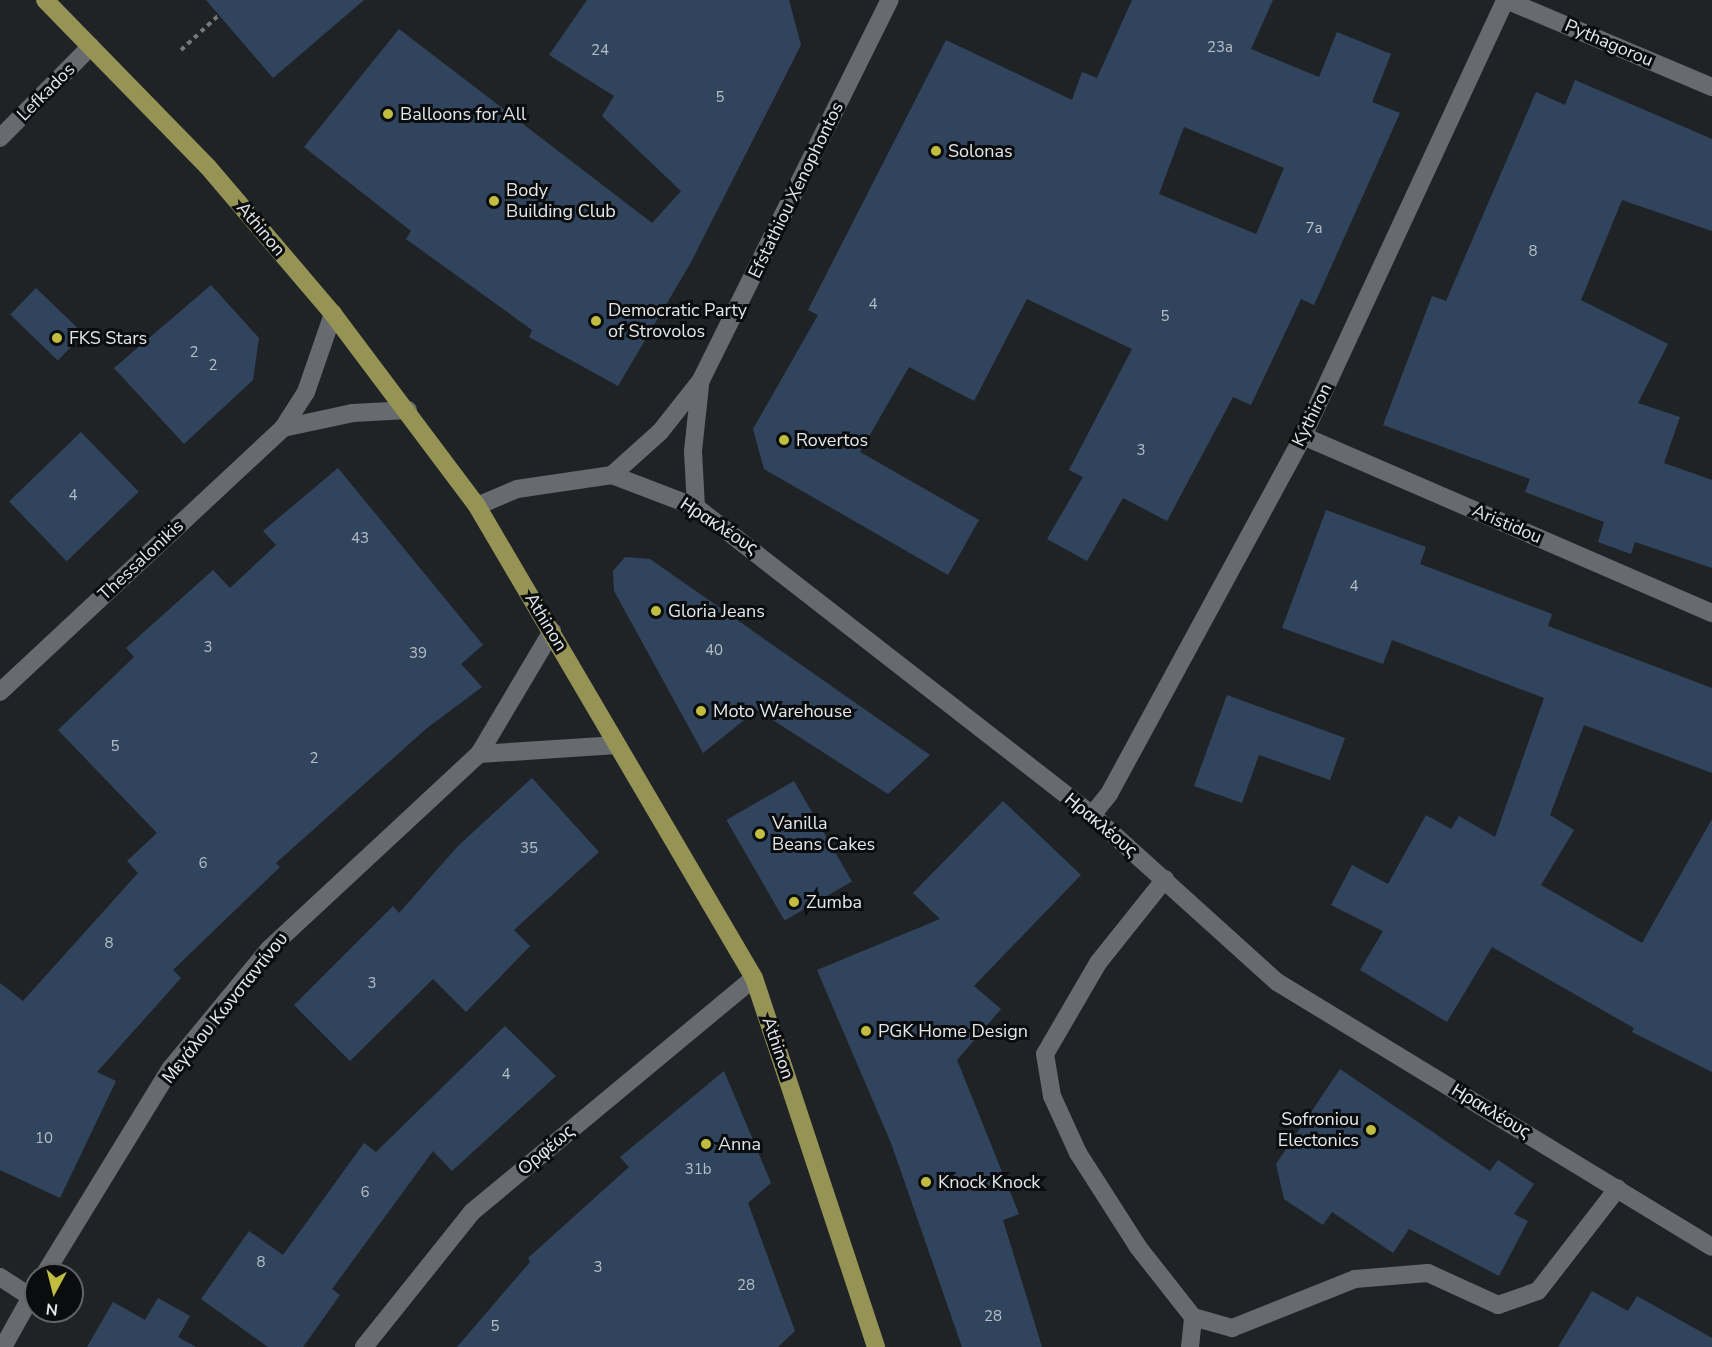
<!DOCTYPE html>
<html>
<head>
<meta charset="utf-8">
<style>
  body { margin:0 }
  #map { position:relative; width:1712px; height:1347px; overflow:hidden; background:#202326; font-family:"Nunito Sans",sans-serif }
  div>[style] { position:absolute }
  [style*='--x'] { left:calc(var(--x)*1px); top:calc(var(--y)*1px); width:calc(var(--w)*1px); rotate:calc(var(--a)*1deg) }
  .building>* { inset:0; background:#30455d; transform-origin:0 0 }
  .path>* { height:4px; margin-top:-2px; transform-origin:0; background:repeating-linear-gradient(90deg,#75787a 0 4.5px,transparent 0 9px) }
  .minor>* { height:18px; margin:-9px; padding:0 9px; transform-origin:9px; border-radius:9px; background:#676a6f }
  .major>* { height:18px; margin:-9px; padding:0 9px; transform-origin:9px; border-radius:9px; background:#959455 }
  .dots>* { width:16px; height:16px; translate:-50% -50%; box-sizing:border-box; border:3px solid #0b0c0e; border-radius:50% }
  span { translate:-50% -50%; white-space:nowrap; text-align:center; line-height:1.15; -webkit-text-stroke:6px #0b0c0e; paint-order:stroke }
  .number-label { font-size:15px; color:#b7bec5 }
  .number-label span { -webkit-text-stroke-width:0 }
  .street-label { font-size:18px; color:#e4e6e8 }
  .poi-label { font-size:18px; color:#e4e6e8 }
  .left { translate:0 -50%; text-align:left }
  .right { translate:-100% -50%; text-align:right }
  .north { position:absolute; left:24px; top:1263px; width:60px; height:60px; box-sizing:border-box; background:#0b0c0e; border:2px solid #626365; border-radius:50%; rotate:187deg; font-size:16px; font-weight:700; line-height:24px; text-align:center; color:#e4e6e8 }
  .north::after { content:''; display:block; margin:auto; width:21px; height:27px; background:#c1bd40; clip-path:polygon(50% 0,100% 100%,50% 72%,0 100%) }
</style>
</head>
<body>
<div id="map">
  <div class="building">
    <i style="clip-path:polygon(206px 0,364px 0,273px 78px)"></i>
    <i style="clip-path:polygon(587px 0,789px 0,801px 45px,690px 264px,618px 386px,529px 337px,532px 330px,406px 239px,411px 231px,304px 147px,399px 29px,652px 223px,681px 191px,602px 116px,614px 96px,549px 55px)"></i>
    <i style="clip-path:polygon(evenodd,1132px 0,1273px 0,1251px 49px,1319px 77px,1337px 32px,1391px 54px,1372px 102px,1400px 113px,1314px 305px,1301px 299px,1251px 405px,1233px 397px,1167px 521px,1123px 498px,1087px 561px,1047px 539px,1083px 477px,1069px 470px,1132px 349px,1027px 299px,974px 401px,909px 367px,860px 452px,979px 520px,948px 575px,764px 469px,753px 429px,818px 315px,808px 310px,946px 40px,1072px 100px,1082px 72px,1097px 78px,1132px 0,1184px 127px,1284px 168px,1256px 234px,1159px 194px,1184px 127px)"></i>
    <i style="clip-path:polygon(1575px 80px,1712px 139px,1712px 231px,1622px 200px,1581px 300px,1668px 344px,1638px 403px,1680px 417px,1664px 463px,1712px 480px,1712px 568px,1635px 542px,1631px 554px,1598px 542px,1604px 522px,1525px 492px,1530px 479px,1383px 425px,1432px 296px,1446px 301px,1536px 92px,1565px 105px)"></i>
    <i style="clip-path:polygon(211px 285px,259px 338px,253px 380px,184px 444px,114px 368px)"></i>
    <i style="left:36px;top:288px;width:66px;height:37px;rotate:44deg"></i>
    <i style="left:81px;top:432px;width:83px;height:100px;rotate:46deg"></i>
    <i style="clip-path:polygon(338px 468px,483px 645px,461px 664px,482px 687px,427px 728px,276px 863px,280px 867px,173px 970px,181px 978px,97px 1072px,116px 1081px,60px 1198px,0 1170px,0 983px,23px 1001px,138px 873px,127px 861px,157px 833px,58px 730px,134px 657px,126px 648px,213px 570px,230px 588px,276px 545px,263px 531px)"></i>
    <i style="clip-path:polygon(1326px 510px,1426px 547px,1420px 564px,1552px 614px,1548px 626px,1712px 688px,1712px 773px,1584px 725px,1550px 815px,1574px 830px,1541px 885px,1642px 943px,1712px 819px,1712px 1072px,1632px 1032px,1634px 1028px,1492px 947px,1447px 1022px,1360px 970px,1383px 931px,1331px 905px,1352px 865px,1388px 884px,1426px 815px,1451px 829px,1459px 816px,1495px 837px,1544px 698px,1392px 640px,1383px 664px,1282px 628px)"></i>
    <i style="clip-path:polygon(625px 557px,650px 559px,930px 755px,888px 794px,751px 706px,754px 712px,703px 753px,614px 591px,613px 571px)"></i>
    <i style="clip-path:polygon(1227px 695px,1345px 738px,1330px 780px,1259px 755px,1242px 803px,1194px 786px)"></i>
    <i style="clip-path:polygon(532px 778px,599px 852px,514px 930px,530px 946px,466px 1012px,433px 979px,350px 1061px,294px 1005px,393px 906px,399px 913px,458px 846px)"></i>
    <i style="left:794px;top:781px;width:116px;height:78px;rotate:60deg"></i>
    <i style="clip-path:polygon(1003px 801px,1081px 875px,974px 986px,1001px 1009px,957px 1060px,1019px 1214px,1003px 1220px,1042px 1347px,962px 1347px,891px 1143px,817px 970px,940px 919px,913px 893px)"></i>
    <i style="clip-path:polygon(505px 1026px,556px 1076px,452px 1171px,433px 1151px,332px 1289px,340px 1295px,303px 1347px,268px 1347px,201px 1299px,249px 1231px,283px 1255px,364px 1143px,376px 1152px)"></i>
    <i style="clip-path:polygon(1340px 1069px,1490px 1171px,1498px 1160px,1534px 1184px,1514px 1214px,1528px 1221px,1499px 1276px,1409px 1229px,1393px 1253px,1332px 1212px,1323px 1225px,1284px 1199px,1276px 1164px)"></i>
    <i style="clip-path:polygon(724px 1071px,771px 1183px,748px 1203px,795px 1331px,778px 1347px,457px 1347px,530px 1262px,528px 1258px,629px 1167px,620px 1157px)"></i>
    <i style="clip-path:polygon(1592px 1291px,1628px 1311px,1637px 1296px,1712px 1338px,1712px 1347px,1558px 1347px)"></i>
    <i style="clip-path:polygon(158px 1298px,190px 1316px,178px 1337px,196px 1347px,87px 1347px,113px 1302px,145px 1320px)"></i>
  </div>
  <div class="path">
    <i style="--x:181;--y:50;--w:52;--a:-42.6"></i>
  </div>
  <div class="minor">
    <i style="--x:1506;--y:0;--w:224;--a:22.9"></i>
    <i style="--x:0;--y:138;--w:129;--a:-45.3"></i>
    <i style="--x:283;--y:428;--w:72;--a:-12.1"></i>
    <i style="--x:353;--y:413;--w:55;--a:-3.1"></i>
    <i style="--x:1303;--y:436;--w:446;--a:23.4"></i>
    <i style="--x:612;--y:475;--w:64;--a:-41.9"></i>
    <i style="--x:660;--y:432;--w:66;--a:-51.7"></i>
    <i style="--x:701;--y:380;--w:424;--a:-63.6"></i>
    <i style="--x:477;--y:506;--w:43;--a:-23"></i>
    <i style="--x:517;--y:489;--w:96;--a:-8.4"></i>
    <i style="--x:612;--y:475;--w:90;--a:20.9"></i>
    <i style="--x:696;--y:507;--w:502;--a:37.87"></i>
    <i style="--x:1092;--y:815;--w:249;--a:42.1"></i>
    <i style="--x:1277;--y:982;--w:509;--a:31.35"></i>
    <i style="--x:696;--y:507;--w:56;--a:-93.1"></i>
    <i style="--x:693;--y:451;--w:66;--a:-83.9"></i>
    <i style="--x:0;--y:692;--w:387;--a:-43"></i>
    <i style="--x:283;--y:428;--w:43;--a:-57.4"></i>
    <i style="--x:306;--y:392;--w:83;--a:-70.9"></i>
    <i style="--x:479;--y:754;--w:138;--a:-3.7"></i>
    <i style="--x:1092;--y:815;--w:27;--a:-51"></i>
    <i style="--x:1109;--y:794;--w:407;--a:-61.5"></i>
    <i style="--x:1303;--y:436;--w:481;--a:-65.1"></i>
    <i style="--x:1165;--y:879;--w:107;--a:128.6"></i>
    <i style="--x:1098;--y:963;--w:105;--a:120.2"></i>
    <i style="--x:1045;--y:1054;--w:43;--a:80.5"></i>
    <i style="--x:1052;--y:1096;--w:63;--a:65.5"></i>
    <i style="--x:1078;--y:1153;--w:112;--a:57.4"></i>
    <i style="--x:1138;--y:1247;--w:89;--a:51.8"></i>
    <i style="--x:1193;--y:1317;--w:41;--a:15.8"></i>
    <i style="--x:1232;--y:1328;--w:132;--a:-21.7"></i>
    <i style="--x:1355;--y:1279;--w:73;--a:-4.7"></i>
    <i style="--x:1428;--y:1273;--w:77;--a:24.6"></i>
    <i style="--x:1498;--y:1305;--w:42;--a:-19.3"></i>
    <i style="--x:1538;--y:1291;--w:130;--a:-52.2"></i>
    <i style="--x:44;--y:1275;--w:243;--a:-58.5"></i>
    <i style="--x:171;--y:1068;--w:154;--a:-50.5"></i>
    <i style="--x:269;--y:949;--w:287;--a:-42.9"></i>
    <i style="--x:479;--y:754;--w:143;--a:-59.3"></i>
    <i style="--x:0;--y:1277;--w:37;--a:33"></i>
    <i style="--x:3;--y:1347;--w:68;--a:-60.8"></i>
    <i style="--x:364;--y:1347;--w:173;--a:-51.3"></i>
    <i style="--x:472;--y:1212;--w:366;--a:-39.7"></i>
    <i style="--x:1190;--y:1347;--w:30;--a:-84"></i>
  </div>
  <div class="major">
    <i style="--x:45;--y:0;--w:233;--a:45.7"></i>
    <i style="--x:208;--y:167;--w:193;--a:49.6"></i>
    <i style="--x:333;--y:314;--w:240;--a:53.1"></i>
    <i style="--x:477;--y:506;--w:547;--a:59.59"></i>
    <i style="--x:754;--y:978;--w:389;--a:71.7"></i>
  </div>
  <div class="dots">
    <i style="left:388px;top:114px;background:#c1bd40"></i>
    <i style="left:936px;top:151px;background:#c1bd40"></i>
    <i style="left:494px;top:201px;background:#c1bd40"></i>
    <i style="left:596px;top:321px;background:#c1bd40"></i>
    <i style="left:57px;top:338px;background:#c1bd40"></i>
    <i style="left:784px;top:440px;background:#c1bd40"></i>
    <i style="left:656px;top:611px;background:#c1bd40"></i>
    <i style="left:701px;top:711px;background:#c1bd40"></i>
    <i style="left:760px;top:834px;background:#c1bd40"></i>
    <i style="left:794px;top:902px;background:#c1bd40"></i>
    <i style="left:866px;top:1031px;background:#c1bd40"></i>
    <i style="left:1371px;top:1130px;background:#c1bd40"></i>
    <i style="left:706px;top:1144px;background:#c1bd40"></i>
    <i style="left:926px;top:1182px;background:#c1bd40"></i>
  </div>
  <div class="number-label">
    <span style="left:1220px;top:48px">23a</span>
    <span style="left:600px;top:51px">24</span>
    <span style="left:720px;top:98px">5</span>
    <span style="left:1314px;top:229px">7a</span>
    <span style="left:1533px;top:252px">8</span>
    <span style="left:873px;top:305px">4</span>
    <span style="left:1165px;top:317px">5</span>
    <span style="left:194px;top:353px">2</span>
    <span style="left:213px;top:366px">2</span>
    <span style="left:1141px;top:451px">3</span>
    <span style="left:73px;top:496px">4</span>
    <span style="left:360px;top:539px">43</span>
    <span style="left:1354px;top:587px">4</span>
    <span style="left:208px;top:648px">3</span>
    <span style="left:714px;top:651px">40</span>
    <span style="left:418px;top:654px">39</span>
    <span style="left:115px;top:747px">5</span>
    <span style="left:314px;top:759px">2</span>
    <span style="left:529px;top:849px">35</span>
    <span style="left:203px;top:864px">6</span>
    <span style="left:109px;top:944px">8</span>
    <span style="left:372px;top:984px">3</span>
    <span style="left:506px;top:1075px">4</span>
    <span style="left:44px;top:1139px">10</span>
    <span style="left:698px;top:1170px">31b</span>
    <span style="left:365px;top:1193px">6</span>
    <span style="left:261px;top:1263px">8</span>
    <span style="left:598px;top:1268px">3</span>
    <span style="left:746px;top:1286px">28</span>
    <span style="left:993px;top:1317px">28</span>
    <span style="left:495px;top:1327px">5</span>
  </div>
  <div class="street-label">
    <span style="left:1609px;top:43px;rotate:23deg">Pythagorou</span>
    <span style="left:46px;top:92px;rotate:-45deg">Lefkados</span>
    <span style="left:796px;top:190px;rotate:-64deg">Efstathiou Xenophontos</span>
    <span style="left:261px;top:229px;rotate:50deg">Athinon</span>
    <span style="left:1312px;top:415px;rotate:-64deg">Kythiron</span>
    <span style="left:1507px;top:524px;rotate:23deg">Aristidou</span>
    <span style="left:719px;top:526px;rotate:33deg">Ηρακλέους</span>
    <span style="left:141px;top:560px;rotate:-43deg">Thessalonikis</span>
    <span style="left:546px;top:622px;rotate:59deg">Athinon</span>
    <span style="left:1101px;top:825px;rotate:40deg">Ηρακλέους</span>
    <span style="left:225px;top:1008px;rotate:-51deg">Μεγάλου Κωνσταντίνου</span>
    <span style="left:778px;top:1048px;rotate:71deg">Athinon</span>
    <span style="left:1491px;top:1111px;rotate:31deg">Ηρακλέους</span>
    <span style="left:546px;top:1150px;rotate:-40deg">Ορφέως</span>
  </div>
  <div class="poi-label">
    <span class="left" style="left:400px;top:114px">Balloons for All</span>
    <span class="left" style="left:948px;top:151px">Solonas</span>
    <span class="left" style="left:506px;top:201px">Body<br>Building Club</span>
    <span class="left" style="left:608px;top:321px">Democratic Party<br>of Strovolos</span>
    <span class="left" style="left:69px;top:338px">FKS Stars</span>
    <span class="left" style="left:796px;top:440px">Rovertos</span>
    <span class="left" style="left:668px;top:611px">Gloria Jeans</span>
    <span class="left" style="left:713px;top:711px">Moto Warehouse</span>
    <span class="left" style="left:772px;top:834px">Vanilla<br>Beans Cakes</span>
    <span class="left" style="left:806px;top:902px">Zumba</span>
    <span class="left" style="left:878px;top:1031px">PGK Home Design</span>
    <span class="right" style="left:1359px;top:1130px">Sofroniou<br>Electonics</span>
    <span class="left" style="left:718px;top:1144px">Anna</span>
    <span class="left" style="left:938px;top:1182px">Knock Knock</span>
  </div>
  <div class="north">N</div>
</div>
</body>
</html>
